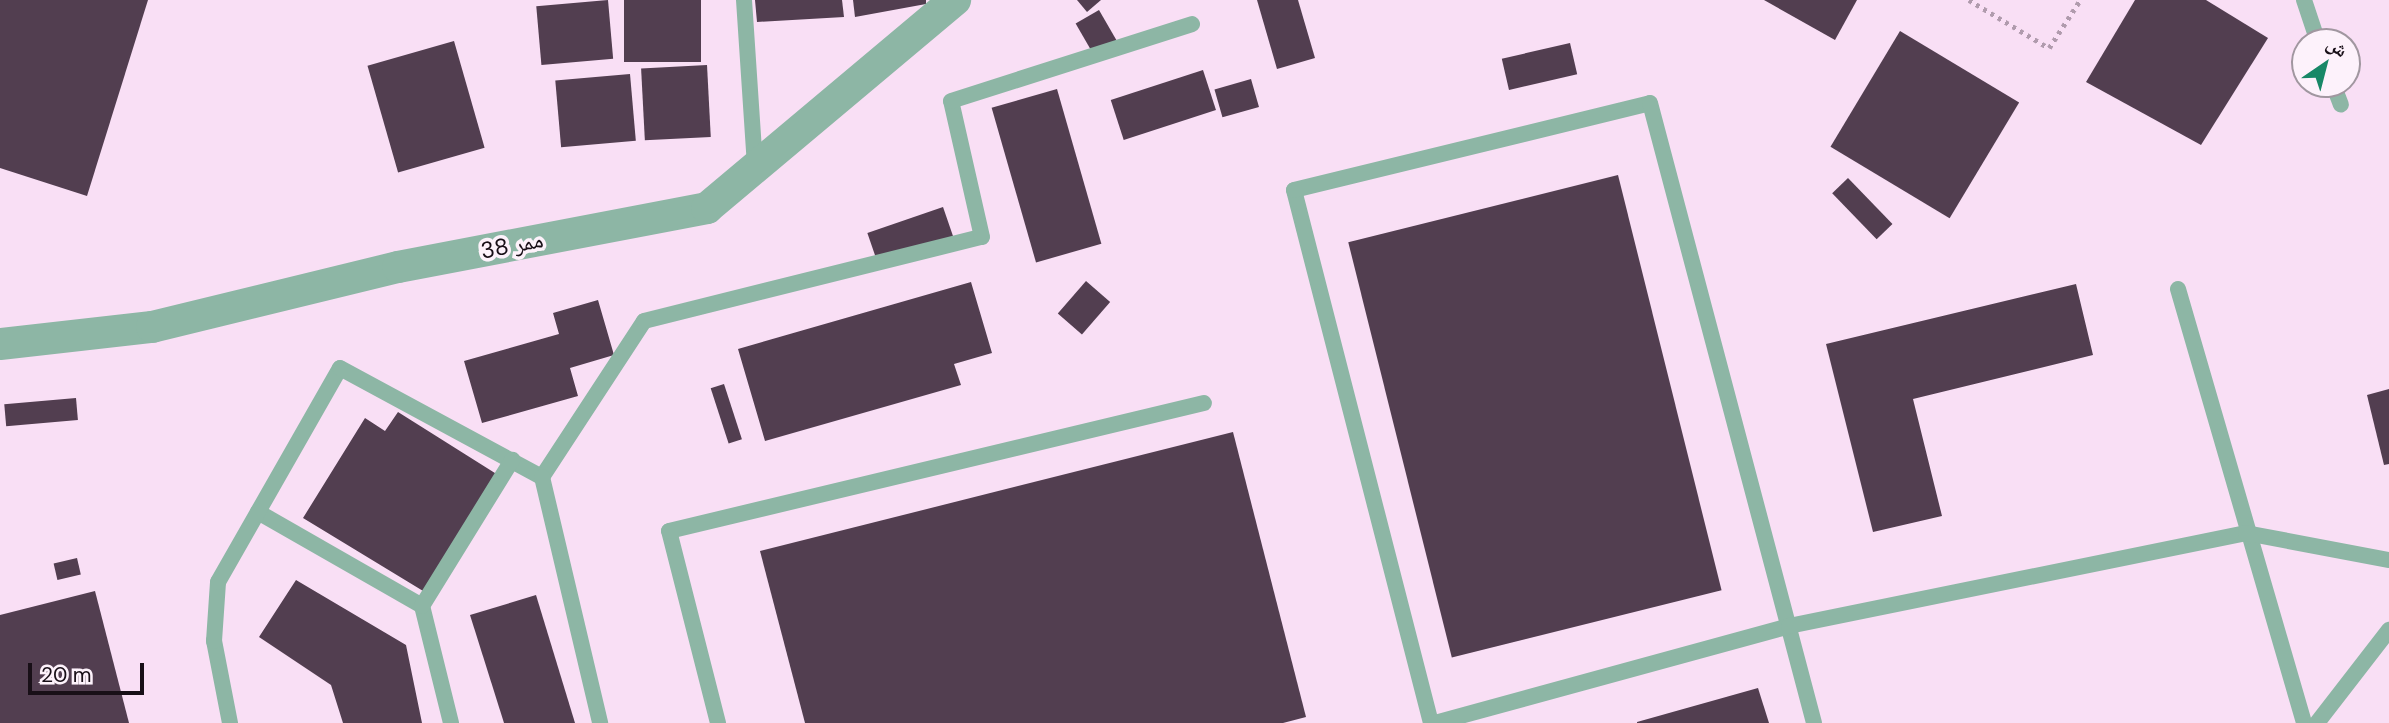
<!DOCTYPE html>
<html>
<head>
<meta charset="utf-8">
<style>
  body { margin:0 }
  #map { position:relative; width:2389px; height:723px; overflow:hidden; background:#f9dff5; font-family:"DM Sans","Noto Naskh Arabic",sans-serif }
  div>[style] { position:absolute }
  [style*='--x'] { left:calc(var(--x)*1px); top:calc(var(--y)*1px); width:calc(var(--w)*1px); rotate:calc(var(--a)*1deg) }
  .building>* { inset:0; background:#523e50; transform-origin:0 0 }
  .path>* { height:4.5px; margin-top:-2.25px; transform-origin:0; background:repeating-linear-gradient(90deg,#b09bad 0 3.5px,transparent 0 8.5px) }
  .service>* { height:16px; margin:-8px; padding:0 8px; transform-origin:8px; border-radius:8px; background:#8db6a5 }
  .minor>* { height:32px; margin:-16px; padding:0 16px; transform-origin:16px; border-radius:16px; background:#8db6a5 }
  span { translate:-50% -50%; white-space:nowrap; text-align:center; line-height:1.15; -webkit-text-stroke:7px #fdf2fb; paint-order:stroke }
  .street-label { font-size:23px; color:#180f17 }
  .north { position:absolute; left:2291px; top:28px; width:70px; height:70px; box-sizing:border-box; background:#fdf2fb; border:2px solid #a197a0; border-radius:50%; rotate:35deg; font-size:19px; font-weight:700; line-height:28px; text-align:center; color:#180f17 }
  .north::after { content:''; display:block; margin:auto; width:24px; height:32px; background:#188867; clip-path:polygon(50% 0,100% 100%,50% 72%,0 100%) }
  .scale { position:absolute; left:28px; top:663px; width:116px; height:32px; box-sizing:border-box; border:4px solid #180f17; border-top:0; padding-left:9px; font-size:21px; line-height:24px; white-space:nowrap; color:#180f17; -webkit-text-stroke:5px #fdf2fb; paint-order:stroke }
</style>
</head>
<body>
<div id="map">
  <div class="building">
    <i style="clip-path:polygon(0 0,148px 0,87px 196px,0 168px)"></i>
    <i style="left:608px;top:0;width:59px;height:72px;rotate:85deg"></i>
    <i style="left:624px;top:0;width:77px;height:62px"></i>
    <i style="clip-path:polygon(755px 0,842px 0,844px 17px,757px 22px)"></i>
    <i style="clip-path:polygon(853px 0,926px 0,926px 4px,855px 17px)"></i>
    <i style="clip-path:polygon(1077px 0,1101px 0,1087px 12px)"></i>
    <i style="clip-path:polygon(1257px 0,1298px 0,1315px 58px,1277px 69px)"></i>
    <i style="clip-path:polygon(1764px 0,1857px 0,1835px 40px)"></i>
    <i style="clip-path:polygon(2135px 0,2206px 0,2268px 38px,2201px 145px,2086px 82px)"></i>
    <i style="left:1099px;top:10px;width:39px;height:27px;rotate:60deg"></i>
    <i style="left:1900px;top:31px;width:139px;height:135px;rotate:31deg"></i>
    <i style="left:454px;top:41px;width:111px;height:90px;rotate:74deg"></i>
    <i style="left:1570px;top:43px;width:32px;height:70px;rotate:77deg"></i>
    <i style="left:707px;top:65px;width:72px;height:66px;rotate:87deg"></i>
    <i style="left:1203px;top:70px;width:42px;height:97px;rotate:72deg"></i>
    <i style="left:630px;top:74px;width:67px;height:75px;rotate:85deg"></i>
    <i style="left:1251px;top:79px;width:29px;height:38px;rotate:74deg"></i>
    <i style="left:1057px;top:89px;width:161px;height:68px;rotate:74deg"></i>
    <i style="left:1618px;top:175px;width:428px;height:278px;rotate:76deg"></i>
    <i style="left:1848px;top:178px;width:64px;height:22px;rotate:46deg"></i>
    <i style="left:943px;top:207px;width:36px;height:80px;rotate:71deg"></i>
    <i style="left:1086px;top:281px;width:32px;height:43px;rotate:41deg"></i>
    <i style="clip-path:polygon(971px 282px,992px 353px,954px 364px,961px 385px,765px 441px,738px 349px)"></i>
    <i style="clip-path:polygon(2076px 284px,2093px 355px,1913px 399px,1942px 516px,1873px 532px,1826px 344px)"></i>
    <i style="clip-path:polygon(598px 300px,614px 355px,570px 368px,578px 396px,482px 423px,464px 361px,559px 334px,553px 313px)"></i>
    <i style="left:724px;top:384px;width:58px;height:14px;rotate:72deg"></i>
    <i style="clip-path:polygon(2389px 389px,2389px 464px,2384px 465px,2367px 395px)"></i>
    <i style="left:76px;top:398px;width:22px;height:72px;rotate:85deg"></i>
    <i style="clip-path:polygon(398px 412px,506px 480px,433px 597px,303px 518px,365px 418px,385px 431px)"></i>
    <i style="clip-path:polygon(1233px 432px,1306px 717px,1283px 723px,805px 723px,760px 551px)"></i>
    <i style="left:77px;top:558px;width:17px;height:24px;rotate:77deg"></i>
    <i style="clip-path:polygon(296px 580px,406px 645px,422px 723px,343px 723px,331px 685px,259px 637px)"></i>
    <i style="clip-path:polygon(95px 591px,129px 723px,0 723px,0 615px)"></i>
    <i style="clip-path:polygon(536px 595px,575px 723px,504px 723px,470px 615px)"></i>
    <i style="clip-path:polygon(1758px 688px,1769px 723px,1637px 723px,1637px 722px)"></i>
  </div>
  <div class="path">
    <i style="--x:1969;--y:0;--w:93;--a:31"></i>
    <i style="--x:2049;--y:48;--w:57;--a:-57.1"></i>
  </div>
  <div class="service">
    <i style="--x:744;--y:0;--w:165;--a:86.2"></i>
    <i style="--x:2304;--y:0;--w:44;--a:71.6"></i>
    <i style="--x:2333;--y:84;--w:22;--a:69"></i>
    <i style="--x:2178;--y:289;--w:452;--a:73.8"></i>
    <i style="--x:542;--y:477;--w:186;--a:-56.8"></i>
    <i style="--x:644;--y:321;--w:348;--a:-14"></i>
    <i style="--x:982;--y:237;--w:139;--a:-102.8"></i>
    <i style="--x:951;--y:101;--w:253;--a:-17.7"></i>
    <i style="--x:258;--y:512;--w:189;--a:29.8"></i>
    <i style="--x:230;--y:723;--w:84;--a:-101"></i>
    <i style="--x:214;--y:641;--w:59;--a:-86.1"></i>
    <i style="--x:218;--y:582;--w:246;--a:-60.3"></i>
    <i style="--x:340;--y:368;--w:230;--a:28.4"></i>
    <i style="--x:542;--y:477;--w:253;--a:76.7"></i>
    <i style="--x:451;--y:723;--w:121;--a:-103.9"></i>
    <i style="--x:422;--y:606;--w:172;--a:-58.3"></i>
    <i style="--x:718;--y:723;--w:198;--a:-104.3"></i>
    <i style="--x:669;--y:531;--w:550;--a:-13.46"></i>
    <i style="--x:1431;--y:723;--w:550;--a:-104.42"></i>
    <i style="--x:1294;--y:190;--w:366;--a:-13.7"></i>
    <i style="--x:1650;--y:103;--w:641;--a:75.18"></i>
    <i style="--x:1435;--y:723;--w:367;--a:-15.3"></i>
    <i style="--x:1789;--y:626;--w:466;--a:-11.5"></i>
    <i style="--x:2246;--y:533;--w:146;--a:10.7"></i>
    <i style="--x:2317;--y:723;--w:118;--a:-52.3"></i>
  </div>
  <div class="minor">
    <i style="--x:0;--y:344;--w:153;--a:-6.4"></i>
    <i style="--x:152;--y:327;--w:253;--a:-13.7"></i>
    <i style="--x:398;--y:267;--w:315;--a:-10.8"></i>
    <i style="--x:707;--y:208;--w:324;--a:-40"></i>
  </div>
  <div class="street-label">
    <span style="left:512px;top:245px;rotate:-11deg">ممر 38</span>
  </div>
  <div class="north">ش</div>
  <div class="scale">20 m</div>
</div>
</body>
</html>
